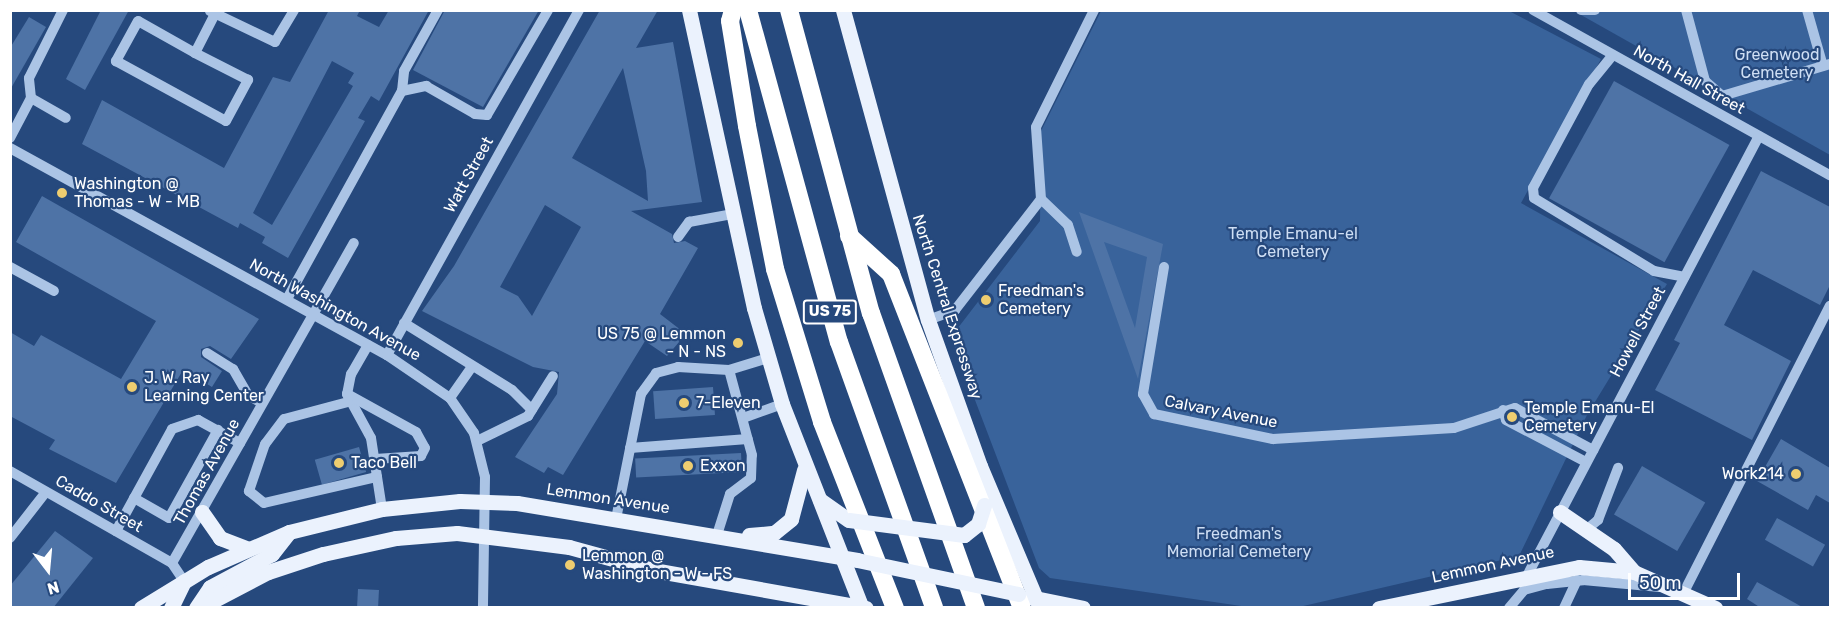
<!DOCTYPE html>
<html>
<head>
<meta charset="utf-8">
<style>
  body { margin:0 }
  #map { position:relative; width:1841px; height:618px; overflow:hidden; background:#26497d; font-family:Rubik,sans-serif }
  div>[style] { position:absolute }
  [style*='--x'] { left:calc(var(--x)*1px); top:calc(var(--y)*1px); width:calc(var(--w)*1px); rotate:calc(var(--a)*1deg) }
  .green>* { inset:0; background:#39639b }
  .building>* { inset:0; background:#4e73a6; transform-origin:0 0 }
  .minor>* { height:10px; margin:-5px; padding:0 5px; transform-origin:5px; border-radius:5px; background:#abc4e5 }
  .major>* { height:15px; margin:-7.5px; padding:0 7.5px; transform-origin:7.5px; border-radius:7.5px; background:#ebf2fd }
  .highway>* { height:18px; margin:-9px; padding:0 9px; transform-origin:9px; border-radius:9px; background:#fff }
  .major-bridge>* { height:15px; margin:-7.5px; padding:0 7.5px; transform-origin:7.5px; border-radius:7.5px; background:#ebf2fd }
  .dots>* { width:16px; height:16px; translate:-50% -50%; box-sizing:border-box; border:3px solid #26497d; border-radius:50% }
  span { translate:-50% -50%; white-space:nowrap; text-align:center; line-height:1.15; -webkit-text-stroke:4.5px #26497d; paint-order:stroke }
  .shield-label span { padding:2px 4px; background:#26497d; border:2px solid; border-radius:4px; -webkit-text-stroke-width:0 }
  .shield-label { font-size:15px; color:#fff; font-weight:700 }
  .park-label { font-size:16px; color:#cedef4 }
  .street-label { font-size:16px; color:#fff }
  .poi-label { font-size:16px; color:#fff }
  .left { translate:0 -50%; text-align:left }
  .right { translate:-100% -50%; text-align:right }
  .frame { position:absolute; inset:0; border:12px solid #fff; pointer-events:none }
  .north { position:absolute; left:18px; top:540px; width:60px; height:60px; -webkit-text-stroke:4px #26497d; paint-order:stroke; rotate:164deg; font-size:16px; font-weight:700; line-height:24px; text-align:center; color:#fff }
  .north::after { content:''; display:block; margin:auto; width:21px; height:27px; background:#fff; clip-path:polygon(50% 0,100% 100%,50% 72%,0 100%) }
  .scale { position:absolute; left:1628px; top:573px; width:112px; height:27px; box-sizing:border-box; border:3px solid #fff; border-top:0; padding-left:8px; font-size:18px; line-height:21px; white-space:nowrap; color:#fff; -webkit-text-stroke:4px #26497d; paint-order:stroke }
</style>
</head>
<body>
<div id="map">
  <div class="green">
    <i style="clip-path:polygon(1101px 11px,1509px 11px,1601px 59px,1521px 203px,1667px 284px,1587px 415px,1519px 556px,1299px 607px,1248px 607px,1050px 578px,1039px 568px,951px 337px,1040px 221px,1041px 131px)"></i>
    <i style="clip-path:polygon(1574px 11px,1830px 11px,1830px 155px)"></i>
  </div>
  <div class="building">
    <i style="clip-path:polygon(101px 10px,129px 10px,85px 90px,66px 79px)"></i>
    <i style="clip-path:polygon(evenodd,329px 10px,360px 10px,357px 16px,379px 27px,389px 10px,429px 10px,379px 101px,371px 96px,358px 118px,365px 121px,288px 258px,262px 243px,265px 237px,240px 223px,238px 228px,82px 144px,102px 100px,224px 168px,273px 77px,290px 82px,329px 10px,332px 61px,354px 73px,348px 83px,353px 86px,272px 225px,253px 213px,332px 61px)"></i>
    <i style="clip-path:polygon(445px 10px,539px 10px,483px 107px,413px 70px)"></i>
    <i style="clip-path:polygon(evenodd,600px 10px,658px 10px,636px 48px,673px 42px,702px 202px,631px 211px,672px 234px,674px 243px,685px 241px,698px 248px,660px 314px,686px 334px,667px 356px,645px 341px,563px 475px,548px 467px,544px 473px,515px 457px,557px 394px,559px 372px,533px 367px,422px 311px,454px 266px,600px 10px,623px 68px,646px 171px,648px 201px,572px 158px,623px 68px,600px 10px,545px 205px,581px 227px,532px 316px,518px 296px,500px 287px,545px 205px)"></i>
    <i style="clip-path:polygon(29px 17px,46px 27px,10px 90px,10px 48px)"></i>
    <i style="left:1614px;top:81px;width:132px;height:134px;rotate:29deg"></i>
    <i style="clip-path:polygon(1761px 171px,1830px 207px,1830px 285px,1820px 305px,1753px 270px,1724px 325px,1791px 361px,1752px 440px,1655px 390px,1680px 343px,1674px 340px)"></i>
    <i style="clip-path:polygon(42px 196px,259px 319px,231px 359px,210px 346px,201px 349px,201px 357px,222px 371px,212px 387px,183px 370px,116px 483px,49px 449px,55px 440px,10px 416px,10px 332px,34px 346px,41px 335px,121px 379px,156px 321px,16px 242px)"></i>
    <i style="clip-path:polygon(evenodd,1079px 212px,1163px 244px,1138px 379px,1079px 212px,1104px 242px,1147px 257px,1135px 328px,1104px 242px)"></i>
    <i style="left:713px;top:387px;width:28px;height:60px;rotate:86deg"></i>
    <i style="clip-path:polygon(1781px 439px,1830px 468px,1830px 503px,1816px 495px,1808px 510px,1757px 481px)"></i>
    <i style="left:359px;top:447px;width:26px;height:46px;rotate:74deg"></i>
    <i style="left:741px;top:453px;width:19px;height:106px;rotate:87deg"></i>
    <i style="left:1642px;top:466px;width:73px;height:56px;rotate:30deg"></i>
    <i style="left:1777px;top:518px;width:55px;height:25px;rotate:29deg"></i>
    <i style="clip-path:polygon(55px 531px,93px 558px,53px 608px,10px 608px,10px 586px)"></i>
    <i style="clip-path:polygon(1757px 582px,1804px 608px,1761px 608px,1747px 599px)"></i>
    <i style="left:358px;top:589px;width:21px;height:19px;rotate:3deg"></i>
  </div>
  <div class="minor">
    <i style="--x:1533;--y:10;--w:340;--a:29.1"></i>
    <i style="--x:1581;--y:10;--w:14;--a:0"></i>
    <i style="--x:1686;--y:10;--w:73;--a:75"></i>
    <i style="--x:1705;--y:81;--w:23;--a:41"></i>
    <i style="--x:1722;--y:96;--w:113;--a:-16.5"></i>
    <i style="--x:1807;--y:10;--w:58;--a:74.1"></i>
    <i style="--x:210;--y:11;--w:72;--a:25.5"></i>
    <i style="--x:275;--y:42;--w:37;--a:-59"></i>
    <i style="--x:195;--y:53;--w:65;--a:-150.7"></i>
    <i style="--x:138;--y:21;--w:46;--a:118.8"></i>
    <i style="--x:116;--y:61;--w:125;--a:28.6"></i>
    <i style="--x:226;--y:121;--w:47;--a:-61.8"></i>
    <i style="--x:248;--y:80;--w:59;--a:-153"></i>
    <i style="--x:195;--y:53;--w:48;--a:-62.9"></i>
    <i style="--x:1612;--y:56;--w:36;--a:129"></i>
    <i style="--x:1589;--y:84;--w:118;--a:118.3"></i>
    <i style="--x:1533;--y:188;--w:10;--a:84"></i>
    <i style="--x:1534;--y:198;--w:140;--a:31.3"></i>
    <i style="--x:1654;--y:271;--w:31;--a:11"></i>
    <i style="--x:402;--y:91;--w:20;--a:-84"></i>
    <i style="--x:404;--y:71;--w:70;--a:-60.9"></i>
    <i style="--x:31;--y:98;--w:40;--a:29.7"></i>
    <i style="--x:10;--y:138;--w:45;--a:-62.3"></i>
    <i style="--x:31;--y:98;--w:20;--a:-96"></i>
    <i style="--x:29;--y:78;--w:76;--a:-63.4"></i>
    <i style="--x:10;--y:148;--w:430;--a:28.8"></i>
    <i style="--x:387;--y:355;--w:76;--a:34.3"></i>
    <i style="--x:450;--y:398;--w:42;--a:55.6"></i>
    <i style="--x:474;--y:433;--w:45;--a:76"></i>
    <i style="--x:485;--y:477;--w:131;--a:90.9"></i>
    <i style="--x:1041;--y:199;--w:37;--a:44"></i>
    <i style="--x:1068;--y:225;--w:28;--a:72"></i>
    <i style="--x:678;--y:237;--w:19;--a:-54"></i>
    <i style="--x:689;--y:222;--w:45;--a:-10.3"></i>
    <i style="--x:10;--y:267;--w:50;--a:28.6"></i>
    <i style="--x:1164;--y:267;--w:129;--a:99.4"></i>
    <i style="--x:1143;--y:394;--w:23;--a:61"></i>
    <i style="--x:1154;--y:414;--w:122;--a:11.9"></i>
    <i style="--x:1273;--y:439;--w:181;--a:-3.5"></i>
    <i style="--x:1454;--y:428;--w:64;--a:-18.2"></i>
    <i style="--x:1515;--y:408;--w:89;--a:28.3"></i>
    <i style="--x:287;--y:299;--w:238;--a:-61.1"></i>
    <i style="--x:402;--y:91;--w:25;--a:-12"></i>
    <i style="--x:426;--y:86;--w:56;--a:29.7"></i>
    <i style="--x:475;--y:114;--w:12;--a:5"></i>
    <i style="--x:487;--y:115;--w:121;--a:-59.8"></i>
    <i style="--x:928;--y:320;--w:29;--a:-20"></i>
    <i style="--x:955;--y:310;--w:140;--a:-52.2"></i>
    <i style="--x:1041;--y:199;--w:72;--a:-94"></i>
    <i style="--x:1036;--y:127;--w:131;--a:-63.6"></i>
    <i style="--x:404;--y:323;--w:127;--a:31.8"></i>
    <i style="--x:512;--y:390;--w:28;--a:45"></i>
    <i style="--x:368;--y:345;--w:34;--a:120"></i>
    <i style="--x:351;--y:374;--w:20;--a:101"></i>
    <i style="--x:347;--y:394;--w:50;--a:61.4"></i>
    <i style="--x:371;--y:438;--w:72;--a:81.2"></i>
    <i style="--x:207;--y:353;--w:31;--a:32"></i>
    <i style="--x:233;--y:369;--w:30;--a:60"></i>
    <i style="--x:248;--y:395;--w:16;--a:30"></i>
    <i style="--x:387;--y:355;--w:395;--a:-60.9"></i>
    <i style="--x:347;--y:394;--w:79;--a:28.8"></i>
    <i style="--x:416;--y:432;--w:18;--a:61"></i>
    <i style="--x:425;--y:448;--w:9;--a:117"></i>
    <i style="--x:421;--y:456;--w:46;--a:176.3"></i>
    <i style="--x:450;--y:398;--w:39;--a:-55"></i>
    <i style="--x:348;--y:402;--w:66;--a:165.1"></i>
    <i style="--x:284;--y:419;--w:31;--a:127"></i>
    <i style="--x:265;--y:444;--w:50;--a:108.8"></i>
    <i style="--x:249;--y:491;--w:19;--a:39"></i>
    <i style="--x:264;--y:503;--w:116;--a:-13"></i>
    <i style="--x:1503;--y:410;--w:10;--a:73"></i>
    <i style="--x:1506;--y:420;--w:90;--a:27.7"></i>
    <i style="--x:743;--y:418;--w:41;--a:-19.7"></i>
    <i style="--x:477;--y:441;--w:57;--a:-26.1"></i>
    <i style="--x:528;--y:416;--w:47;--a:-58"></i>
    <i style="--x:630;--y:448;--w:118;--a:-4.4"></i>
    <i style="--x:10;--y:471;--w:186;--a:29.6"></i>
    <i style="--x:134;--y:498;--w:40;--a:29.7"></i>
    <i style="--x:169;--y:518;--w:101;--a:-60.9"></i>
    <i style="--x:616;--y:519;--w:127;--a:-78.7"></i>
    <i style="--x:641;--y:394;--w:26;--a:-54"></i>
    <i style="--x:656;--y:373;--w:23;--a:-15"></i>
    <i style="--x:678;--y:367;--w:51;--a:3.4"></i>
    <i style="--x:729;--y:370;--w:41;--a:-17.1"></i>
    <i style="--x:1586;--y:530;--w:16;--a:-40"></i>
    <i style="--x:1598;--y:520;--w:56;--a:-69"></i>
    <i style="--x:116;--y:531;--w:116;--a:-61.2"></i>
    <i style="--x:172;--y:429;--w:28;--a:-19"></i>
    <i style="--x:198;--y:420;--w:48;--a:28.7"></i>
    <i style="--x:717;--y:535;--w:43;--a:-72.4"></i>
    <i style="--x:730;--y:494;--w:26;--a:-37"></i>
    <i style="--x:751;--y:478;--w:23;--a:-88"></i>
    <i style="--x:752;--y:455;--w:88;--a:-105.1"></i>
    <i style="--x:10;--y:538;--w:58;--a:-52"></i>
    <i style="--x:1528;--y:574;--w:495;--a:-62.2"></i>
    <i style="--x:184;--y:581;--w:22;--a:-124"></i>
    <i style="--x:172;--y:563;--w:368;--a:-60.4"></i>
    <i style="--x:1685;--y:590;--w:319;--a:-63"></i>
    <i style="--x:1509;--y:608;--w:23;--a:-50"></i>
    <i style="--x:1524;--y:590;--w:24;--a:-15"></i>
    <i style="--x:1547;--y:584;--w:36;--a:-6"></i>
    <i style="--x:1583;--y:580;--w:77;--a:5.2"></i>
    <i style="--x:1564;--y:608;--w:31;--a:-65"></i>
  </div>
  <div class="major">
    <i style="--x:689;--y:10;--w:305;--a:77.7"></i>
    <i style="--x:754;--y:308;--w:100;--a:73.7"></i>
    <i style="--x:782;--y:404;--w:219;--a:68.6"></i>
    <i style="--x:843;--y:10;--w:321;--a:74.7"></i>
    <i style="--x:928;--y:320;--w:155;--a:70.4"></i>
    <i style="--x:980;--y:466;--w:154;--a:67.1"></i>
    <i style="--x:820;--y:500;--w:35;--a:35"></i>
    <i style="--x:202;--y:512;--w:32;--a:55"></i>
    <i style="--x:220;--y:538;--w:30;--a:21"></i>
    <i style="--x:1560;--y:512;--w:65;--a:34.4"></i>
    <i style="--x:1614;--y:549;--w:30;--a:49"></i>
    <i style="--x:749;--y:535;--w:25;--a:-5"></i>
    <i style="--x:774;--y:533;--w:22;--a:-39"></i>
    <i style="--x:791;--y:519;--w:51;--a:-75.1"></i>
    <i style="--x:1030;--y:597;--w:54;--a:11.7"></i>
    <i style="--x:141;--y:608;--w:79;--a:-31.5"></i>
    <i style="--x:208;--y:567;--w:88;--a:-23.4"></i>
    <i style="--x:289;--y:532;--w:96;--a:-13.9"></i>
    <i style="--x:382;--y:509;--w:78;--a:-5.9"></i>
    <i style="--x:460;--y:501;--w:57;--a:2"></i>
    <i style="--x:517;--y:503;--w:345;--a:9.5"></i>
    <i style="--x:171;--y:608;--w:30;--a:-64"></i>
    <i style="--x:196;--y:608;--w:25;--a:-56"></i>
    <i style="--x:210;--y:587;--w:70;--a:-28"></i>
    <i style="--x:272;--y:554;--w:28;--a:-52"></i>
    <i style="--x:199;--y:608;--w:78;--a:-27.6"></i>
    <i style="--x:268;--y:572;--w:58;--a:-18.1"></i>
    <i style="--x:323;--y:554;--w:75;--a:-12.4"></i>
    <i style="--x:396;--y:538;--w:61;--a:-4.7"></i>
    <i style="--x:457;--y:533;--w:113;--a:7.1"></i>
    <i style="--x:569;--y:547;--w:87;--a:15.3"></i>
    <i style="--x:653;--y:570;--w:216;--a:10.1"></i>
    <i style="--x:1379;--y:608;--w:204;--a:-11.6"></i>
    <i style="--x:1579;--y:567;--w:55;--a:5.2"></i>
    <i style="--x:1634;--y:572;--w:89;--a:24"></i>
  </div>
  <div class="highway">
    <i style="--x:733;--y:10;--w:11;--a:105"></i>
    <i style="--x:730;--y:21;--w:106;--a:80.8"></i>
    <i style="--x:747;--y:126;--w:146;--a:78.9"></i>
    <i style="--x:775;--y:269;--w:160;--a:72.9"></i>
    <i style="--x:822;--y:422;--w:200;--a:68.6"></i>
    <i style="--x:748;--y:10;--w:344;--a:74.7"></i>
    <i style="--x:839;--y:342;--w:282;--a:70.3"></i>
    <i style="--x:789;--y:10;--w:314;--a:74.9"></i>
    <i style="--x:871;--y:313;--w:313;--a:70.4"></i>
    <i style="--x:849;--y:236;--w:57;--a:42.1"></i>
    <i style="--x:891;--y:274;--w:359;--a:68.6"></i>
  </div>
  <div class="major-bridge">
    <i style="--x:849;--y:520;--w:116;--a:7.4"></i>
    <i style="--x:964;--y:535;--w:18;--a:-38"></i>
    <i style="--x:978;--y:524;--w:20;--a:-72"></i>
    <i style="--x:857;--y:560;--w:165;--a:11.9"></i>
  </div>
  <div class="dots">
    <i style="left:62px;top:193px;background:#eecd70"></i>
    <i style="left:986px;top:300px;background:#eecd70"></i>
    <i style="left:738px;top:343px;background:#eecd70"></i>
    <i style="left:132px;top:387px;background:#eecd70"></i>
    <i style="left:684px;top:403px;background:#eecd70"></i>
    <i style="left:1512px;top:417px;background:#eecd70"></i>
    <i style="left:339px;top:463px;background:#eecd70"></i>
    <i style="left:688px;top:466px;background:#eecd70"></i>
    <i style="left:1796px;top:474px;background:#eecd70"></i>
    <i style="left:570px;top:565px;background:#eecd70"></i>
  </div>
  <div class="shield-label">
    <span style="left:830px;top:312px">US 75</span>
  </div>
  <div class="park-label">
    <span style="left:1777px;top:64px">Greenwood<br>Cemetery</span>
    <span style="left:1293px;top:243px">Temple Emanu-el<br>Cemetery</span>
    <span style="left:1239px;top:543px">Freedman's<br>Memorial Cemetery</span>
  </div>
  <div class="street-label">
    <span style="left:1689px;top:80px;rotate:29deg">North Hall Street</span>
    <span style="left:469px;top:175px;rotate:-61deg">Watt Street</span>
    <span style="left:947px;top:307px;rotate:72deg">North Central Expressway</span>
    <span style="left:335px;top:310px;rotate:29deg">North Washington Avenue</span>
    <span style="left:1638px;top:332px;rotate:-62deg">Howell Street</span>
    <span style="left:1221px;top:412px;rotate:11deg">Calvary Avenue</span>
    <span style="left:207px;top:472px;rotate:-61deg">Thomas Avenue</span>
    <span style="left:608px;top:499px;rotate:9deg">Lemmon Avenue</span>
    <span style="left:99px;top:504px;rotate:30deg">Caddo Street</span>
    <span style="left:1493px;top:565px;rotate:-12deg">Lemmon Avenue</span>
  </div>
  <div class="poi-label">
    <span class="left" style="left:74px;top:193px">Washington @<br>Thomas - W - MB</span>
    <span class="left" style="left:998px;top:300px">Freedman's<br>Cemetery</span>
    <span class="right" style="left:726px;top:343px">US 75 @ Lemmon<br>- N - NS</span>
    <span class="left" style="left:144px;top:387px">J. W. Ray<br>Learning Center</span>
    <span class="left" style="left:696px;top:403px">7-Eleven</span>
    <span class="left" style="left:1524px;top:417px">Temple Emanu-El<br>Cemetery</span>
    <span class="left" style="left:351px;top:463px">Taco Bell</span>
    <span class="left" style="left:700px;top:466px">Exxon</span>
    <span class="right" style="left:1784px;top:474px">Work214</span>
    <span class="left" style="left:582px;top:565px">Lemmon @<br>Washington - W - FS</span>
  </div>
  <div class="frame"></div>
  <div class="north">N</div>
  <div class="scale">50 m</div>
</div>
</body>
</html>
